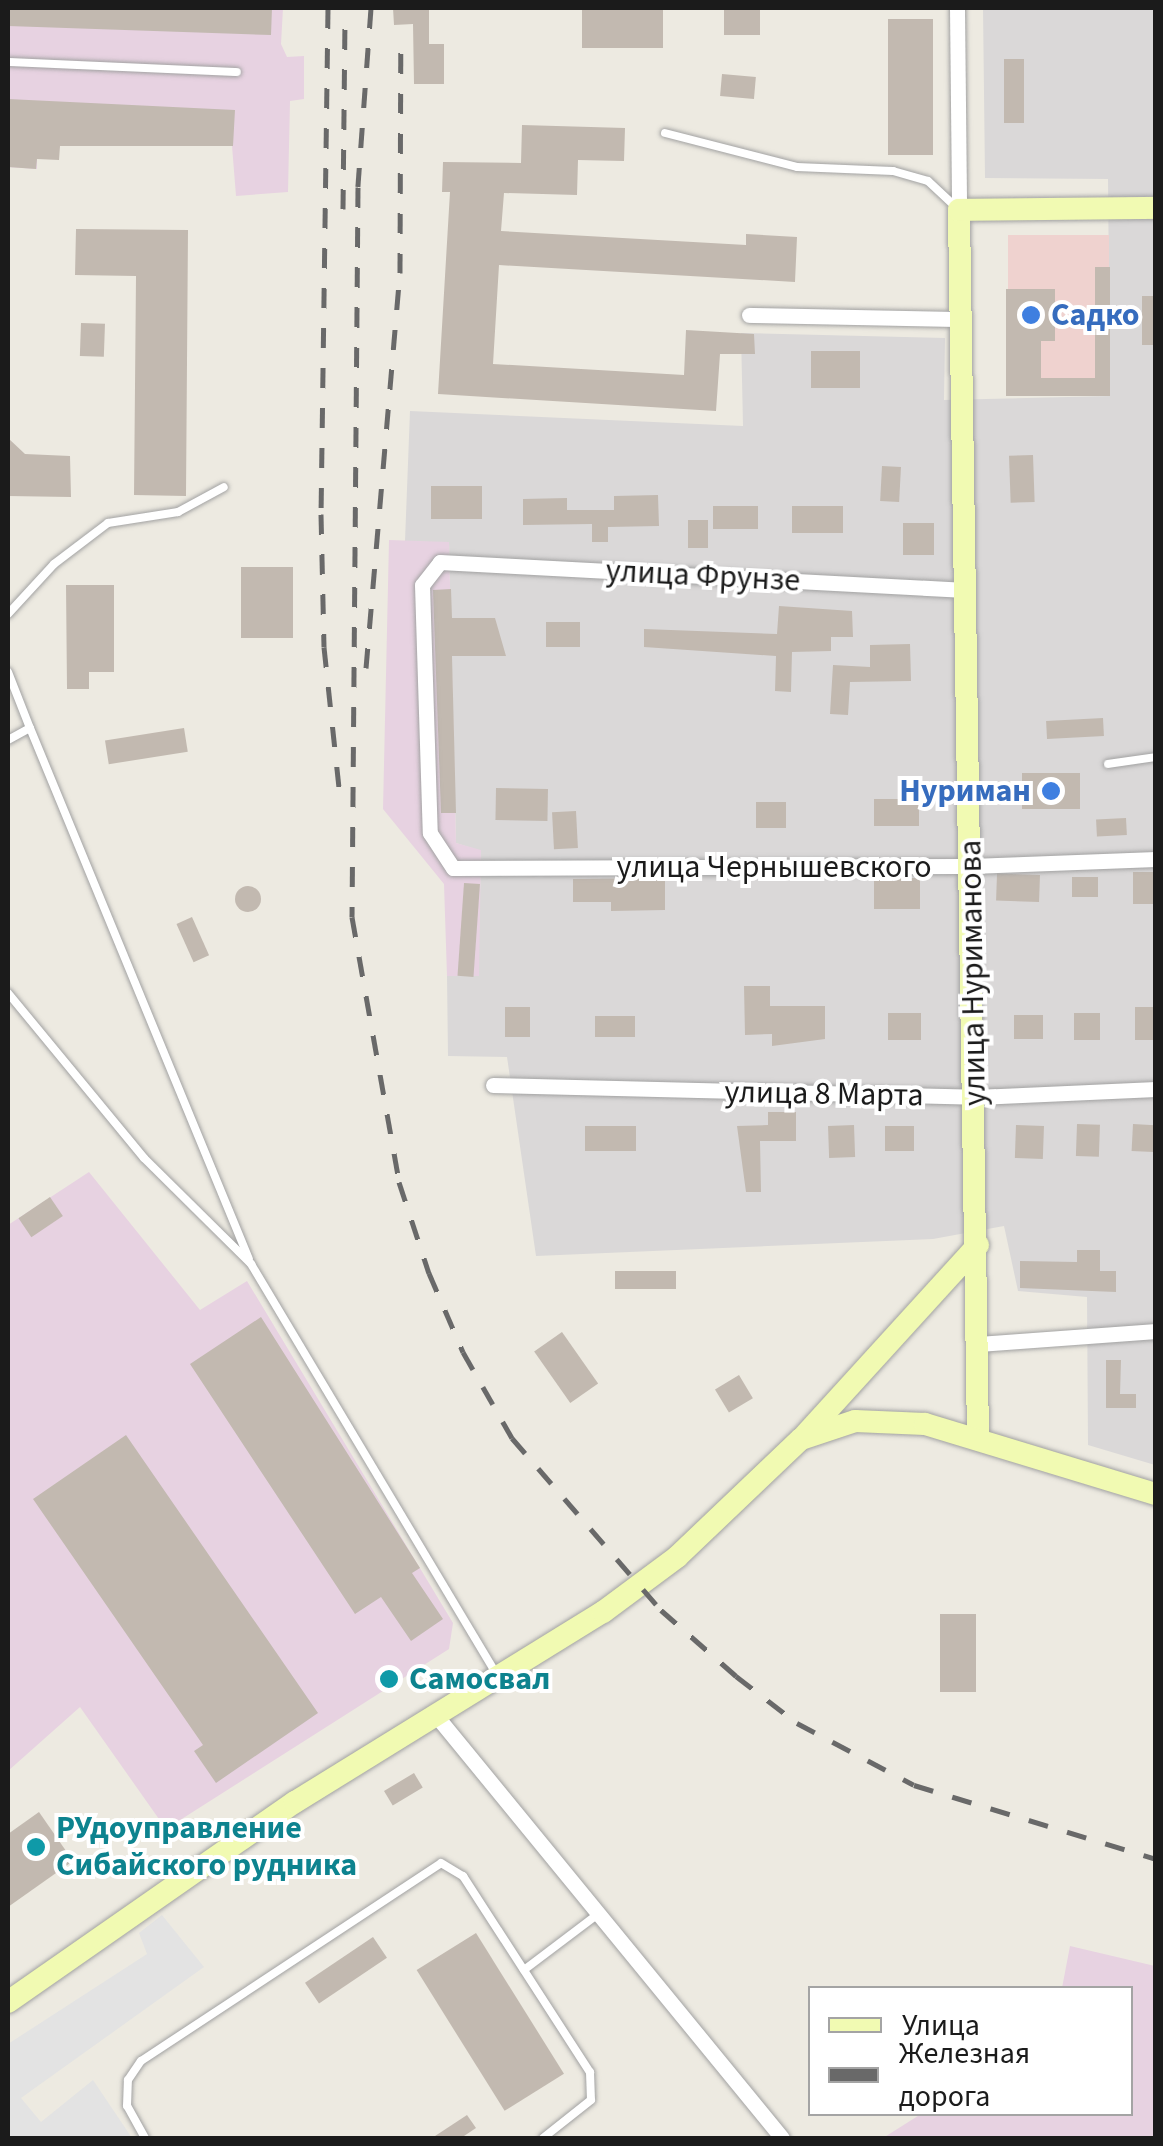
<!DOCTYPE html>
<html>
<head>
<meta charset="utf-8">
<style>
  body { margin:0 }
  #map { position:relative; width:1163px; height:2146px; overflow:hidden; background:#edeae1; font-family:"Source Sans 3",sans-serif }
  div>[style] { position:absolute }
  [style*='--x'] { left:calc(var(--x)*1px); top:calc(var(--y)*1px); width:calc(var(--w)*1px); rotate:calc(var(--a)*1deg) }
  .residential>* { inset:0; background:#dad8d8 }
  .commercial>* { inset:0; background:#efd2cf; transform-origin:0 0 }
  .industrial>* { inset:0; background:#e7d2e1 }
  .parking>* { inset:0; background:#e3e3e3 }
  .building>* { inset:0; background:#c2b9b0; transform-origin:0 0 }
  .round { border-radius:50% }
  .roads { filter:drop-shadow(0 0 2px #a2a2a2) drop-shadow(0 0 2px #a2a2a2) }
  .service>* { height:8px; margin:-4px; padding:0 4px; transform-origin:4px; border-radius:4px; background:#fff }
  .minor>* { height:15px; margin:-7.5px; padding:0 7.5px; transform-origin:7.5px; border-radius:7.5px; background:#fff }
  .secondary>* { height:22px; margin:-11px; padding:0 11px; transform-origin:11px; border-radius:11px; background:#f1fab2 }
  .rail>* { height:5px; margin-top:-2.5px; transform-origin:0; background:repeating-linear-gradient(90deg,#696969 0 20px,transparent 0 40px) }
  .dots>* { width:28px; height:28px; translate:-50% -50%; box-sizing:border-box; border:5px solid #fff; border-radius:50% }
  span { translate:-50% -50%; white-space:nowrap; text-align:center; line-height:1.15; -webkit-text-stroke:8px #fff; paint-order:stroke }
  .shop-label { font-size:32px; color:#366cbe; font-weight:700 }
  .left { translate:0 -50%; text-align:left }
  .right { translate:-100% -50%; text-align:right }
  .street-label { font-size:32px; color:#1b1b1b }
  .culture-label { font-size:32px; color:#0d838f; font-weight:700 }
  .frame { position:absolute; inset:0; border:10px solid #1b1b1b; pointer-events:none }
  .legend { position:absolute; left:808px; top:1986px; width:325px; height:130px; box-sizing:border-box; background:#fff; border:2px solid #a4a4a4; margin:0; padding:12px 18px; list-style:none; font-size:30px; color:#1b1b1b }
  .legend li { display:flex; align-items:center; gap:20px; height:50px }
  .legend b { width:50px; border:2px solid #a4a4a4 }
</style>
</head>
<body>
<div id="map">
  <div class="residential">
    <i style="clip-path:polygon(983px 8px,1155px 8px,1155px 1465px,1088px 1445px,1087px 1297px,1018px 1291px,1004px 1226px,933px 1239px,536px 1256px,507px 1057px,448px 1056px,447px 976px,478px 976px,481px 851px,456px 843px,449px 543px,405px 541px,410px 411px,743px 426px,741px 333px,945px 338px,944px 400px,1110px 396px,1108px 179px,985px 178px)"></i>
  </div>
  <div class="commercial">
    <i style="left:1109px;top:235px;width:161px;height:101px;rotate:90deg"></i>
  </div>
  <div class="industrial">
    <i style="clip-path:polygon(8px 8px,283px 8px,281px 44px,287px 57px,304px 56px,304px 99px,290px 101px,288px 192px,236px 196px,232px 146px,60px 146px,37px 159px,37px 169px,8px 167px)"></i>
    <i style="clip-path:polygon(389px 540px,449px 542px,456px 843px,481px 850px,479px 976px,447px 976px,444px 884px,383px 809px)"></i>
    <i style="clip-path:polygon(89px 1172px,200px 1310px,247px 1281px,453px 1623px,449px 1649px,166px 1829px,80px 1707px,8px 1771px,8px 1225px)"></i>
    <i style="clip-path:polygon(1070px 1946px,1155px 1966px,1155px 2138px,883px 2138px,921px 2114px,1130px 2114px,1130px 1988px,1062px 1988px)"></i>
  </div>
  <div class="parking">
    <i style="clip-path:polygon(162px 1915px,204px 1967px,21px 2098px,41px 2122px,93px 2080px,132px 2138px,8px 2138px,8px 2044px,147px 1954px,139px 1933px)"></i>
  </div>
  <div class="building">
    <i style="clip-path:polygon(8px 8px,272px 8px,271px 35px,8px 26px)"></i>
    <i style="clip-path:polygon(393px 8px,429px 8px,429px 44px,444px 44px,444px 84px,414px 84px,413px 24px,394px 25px)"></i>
    <i style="left:582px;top:8px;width:81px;height:40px"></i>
    <i style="left:724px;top:8px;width:36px;height:27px"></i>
    <i style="left:888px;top:19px;width:45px;height:136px"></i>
    <i style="left:1004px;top:59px;width:20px;height:64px"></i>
    <i style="left:722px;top:74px;width:34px;height:22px;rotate:5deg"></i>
    <i style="clip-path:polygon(8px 99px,235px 110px,233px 146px,60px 146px,59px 160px,37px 159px,36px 169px,8px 167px)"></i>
    <i style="clip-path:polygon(522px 125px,625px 128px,624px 161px,578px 160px,577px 195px,504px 193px,501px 231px,746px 245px,746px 234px,797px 237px,795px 282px,499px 265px,493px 364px,684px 375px,686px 330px,754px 334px,755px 354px,720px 354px,716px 411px,438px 394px,450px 192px,442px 192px,443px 162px,521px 163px)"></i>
    <i style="clip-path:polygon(76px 229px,188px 230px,186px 496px,134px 495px,136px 276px,75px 275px)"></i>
    <i style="clip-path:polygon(1095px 267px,1110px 267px,1110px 396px,1006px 396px,1006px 289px,1055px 289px,1055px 341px,1041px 341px,1041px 378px,1095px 378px)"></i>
    <i style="left:1142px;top:296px;width:14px;height:49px"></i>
    <i style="left:81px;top:323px;width:24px;height:33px;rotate:2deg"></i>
    <i style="left:811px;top:351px;width:49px;height:37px"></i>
    <i style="clip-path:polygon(8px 438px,25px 454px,70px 456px,71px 497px,8px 496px)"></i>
    <i style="left:1033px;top:455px;width:47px;height:24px;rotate:88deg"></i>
    <i style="left:882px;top:466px;width:19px;height:35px;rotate:3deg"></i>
    <i style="left:482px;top:486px;width:33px;height:51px;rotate:90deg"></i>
    <i style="clip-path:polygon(658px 495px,659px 526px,608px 527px,608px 542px,592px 542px,592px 524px,523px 525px,523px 499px,567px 498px,567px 510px,614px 510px,614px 496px)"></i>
    <i style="left:713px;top:506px;width:45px;height:23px"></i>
    <i style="left:792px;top:506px;width:51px;height:27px"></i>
    <i style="left:688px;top:520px;width:20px;height:28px"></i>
    <i style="left:903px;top:523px;width:31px;height:32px"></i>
    <i style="left:241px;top:567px;width:52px;height:71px"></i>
    <i style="clip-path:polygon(66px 585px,114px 585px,114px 672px,89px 672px,89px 689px,67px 689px)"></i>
    <i style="clip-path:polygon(451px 589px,452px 618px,495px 618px,506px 656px,452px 656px,456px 813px,441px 813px,433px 590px)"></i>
    <i style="clip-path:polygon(779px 606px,852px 611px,853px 637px,831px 637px,831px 651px,792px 652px,791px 692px,775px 691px,776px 656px,644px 647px,644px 629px,777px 634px)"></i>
    <i style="left:546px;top:622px;width:34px;height:25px"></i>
    <i style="clip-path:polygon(910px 644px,911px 681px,850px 682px,848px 715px,830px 714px,833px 665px,870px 667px,870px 645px)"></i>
    <i style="left:1103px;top:718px;width:18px;height:57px;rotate:87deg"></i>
    <i style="left:184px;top:728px;width:24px;height:80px;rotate:81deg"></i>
    <i style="left:1080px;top:773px;width:36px;height:58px;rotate:90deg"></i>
    <i style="left:496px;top:788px;width:52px;height:32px;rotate:1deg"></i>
    <i style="left:919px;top:799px;width:27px;height:45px;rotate:90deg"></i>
    <i style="left:756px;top:802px;width:30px;height:26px"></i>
    <i style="left:576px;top:811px;width:37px;height:24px;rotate:87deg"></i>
    <i style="left:1126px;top:818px;width:17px;height:30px;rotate:87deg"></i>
    <i style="left:1133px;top:872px;width:23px;height:32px"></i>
    <i style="left:1040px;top:875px;width:27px;height:43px;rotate:92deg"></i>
    <i style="left:1072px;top:877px;width:26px;height:20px"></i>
    <i style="clip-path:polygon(665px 878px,665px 910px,611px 911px,611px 902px,573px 902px,573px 879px)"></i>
    <i style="left:920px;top:878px;width:31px;height:46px;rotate:90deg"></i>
    <i style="left:464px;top:883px;width:16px;height:93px;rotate:4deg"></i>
    <i class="round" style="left:235px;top:886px;width:26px;height:26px"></i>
    <i style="left:192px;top:917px;width:42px;height:17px;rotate:66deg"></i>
    <i style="clip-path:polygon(744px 986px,770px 986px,770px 1006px,825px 1006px,825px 1039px,772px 1046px,772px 1034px,745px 1035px)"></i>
    <i style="left:505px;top:1007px;width:25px;height:30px"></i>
    <i style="left:1135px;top:1007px;width:21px;height:33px"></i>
    <i style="left:921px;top:1013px;width:27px;height:33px;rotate:90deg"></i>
    <i style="left:1074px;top:1013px;width:26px;height:27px"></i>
    <i style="left:1014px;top:1015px;width:29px;height:24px"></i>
    <i style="left:595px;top:1016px;width:40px;height:21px"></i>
    <i style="clip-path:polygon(768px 1112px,796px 1112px,796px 1141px,760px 1141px,761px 1192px,746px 1192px,737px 1126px,768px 1125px)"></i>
    <i style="left:1077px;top:1124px;width:23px;height:32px;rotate:2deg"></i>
    <i style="left:1133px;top:1124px;width:22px;height:27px;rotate:3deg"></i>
    <i style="left:854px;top:1125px;width:32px;height:26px;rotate:88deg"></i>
    <i style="left:1016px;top:1125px;width:28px;height:33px;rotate:2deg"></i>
    <i style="left:636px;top:1126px;width:25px;height:51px;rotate:90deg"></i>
    <i style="left:885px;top:1126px;width:29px;height:25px"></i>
    <i style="left:50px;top:1197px;width:23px;height:38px;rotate:56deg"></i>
    <i style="clip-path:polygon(1077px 1250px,1100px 1250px,1100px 1271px,1116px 1271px,1116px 1292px,1020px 1288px,1020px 1261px,1077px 1262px)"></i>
    <i style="left:676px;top:1271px;width:18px;height:61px;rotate:90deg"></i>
    <i style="clip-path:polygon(261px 1317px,420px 1568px,412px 1573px,443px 1619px,411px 1641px,381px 1597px,355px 1614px,190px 1364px)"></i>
    <i style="left:562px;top:1332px;width:63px;height:34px;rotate:55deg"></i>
    <i style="clip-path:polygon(1106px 1360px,1121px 1360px,1120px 1394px,1136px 1394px,1136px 1408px,1106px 1408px)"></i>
    <i style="left:739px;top:1375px;width:27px;height:28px;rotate:59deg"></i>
    <i style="clip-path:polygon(126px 1435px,318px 1713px,216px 1783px,194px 1751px,203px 1745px,33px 1499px)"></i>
    <i style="left:940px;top:1614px;width:36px;height:78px"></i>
    <i style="left:414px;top:1773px;width:17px;height:35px;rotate:59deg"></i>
    <i style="clip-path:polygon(39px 1812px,73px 1861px,8px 1907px,8px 1834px)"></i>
    <i style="left:476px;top:1933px;width:166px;height:70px;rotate:58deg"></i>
    <i style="left:373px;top:1937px;width:25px;height:82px;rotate:56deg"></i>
    <i style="clip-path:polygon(467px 2115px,476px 2128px,461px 2138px,432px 2138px)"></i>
  </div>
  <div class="roads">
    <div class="service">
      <i style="--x:8;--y:62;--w:229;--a:2.5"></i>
      <i style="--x:665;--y:133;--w:136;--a:14.4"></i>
      <i style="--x:797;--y:167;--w:96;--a:2.4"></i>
      <i style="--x:893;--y:171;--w:36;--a:16"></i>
      <i style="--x:928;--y:181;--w:41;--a:43"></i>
      <i style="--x:8;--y:614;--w:68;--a:-47.4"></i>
      <i style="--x:54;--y:564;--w:68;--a:-37.2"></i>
      <i style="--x:108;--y:523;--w:71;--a:-8.9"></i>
      <i style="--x:178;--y:512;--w:52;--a:-28.5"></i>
      <i style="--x:8;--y:672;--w:60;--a:68.6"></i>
      <i style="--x:8;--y:740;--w:25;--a:-29"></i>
      <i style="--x:30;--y:728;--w:574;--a:67.59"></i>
      <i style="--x:1108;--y:764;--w:49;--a:-8.3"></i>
      <i style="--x:8;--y:993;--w:214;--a:50.5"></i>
      <i style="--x:144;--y:1158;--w:151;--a:44.7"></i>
      <i style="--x:251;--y:1264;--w:475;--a:59.1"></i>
      <i style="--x:524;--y:1970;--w:93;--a:-37.1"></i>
      <i style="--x:145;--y:2138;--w:37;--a:-119"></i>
      <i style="--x:127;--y:2106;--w:26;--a:-88"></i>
      <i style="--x:128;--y:2080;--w:23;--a:-56"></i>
      <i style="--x:141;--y:2061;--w:359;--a:-33.4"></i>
      <i style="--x:441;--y:1863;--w:26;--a:31"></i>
      <i style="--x:463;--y:1876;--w:234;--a:57.1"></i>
      <i style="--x:590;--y:2072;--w:28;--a:88"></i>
      <i style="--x:591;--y:2100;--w:61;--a:141.6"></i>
    </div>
    <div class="minor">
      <i style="--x:957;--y:8;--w:202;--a:89.4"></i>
      <i style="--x:749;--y:315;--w:212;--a:1.1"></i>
      <i style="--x:966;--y:590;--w:527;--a:-176.95"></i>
      <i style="--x:440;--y:562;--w:29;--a:128"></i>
      <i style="--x:422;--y:585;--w:248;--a:88.2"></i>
      <i style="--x:430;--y:833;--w:42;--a:56.7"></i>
      <i style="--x:453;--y:868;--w:518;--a:-0.22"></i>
      <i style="--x:971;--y:866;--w:185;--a:-2.2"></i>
      <i style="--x:493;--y:1085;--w:482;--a:1.4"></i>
      <i style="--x:975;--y:1097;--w:181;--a:-2.5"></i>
      <i style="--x:979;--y:1344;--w:177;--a:-4.2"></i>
      <i style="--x:434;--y:1713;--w:549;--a:50.69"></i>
    </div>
    <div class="secondary">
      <i style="--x:805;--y:1435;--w:257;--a:-47.7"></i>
      <i style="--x:978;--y:1437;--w:1227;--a:-90.89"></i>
      <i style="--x:959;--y:210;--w:197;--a:-0.6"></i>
      <i style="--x:8;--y:2002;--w:350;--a:-34.9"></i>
      <i style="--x:295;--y:1802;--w:362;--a:-31.7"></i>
      <i style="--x:603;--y:1612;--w:92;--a:-36.6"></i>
      <i style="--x:677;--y:1557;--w:171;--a:-43.6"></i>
      <i style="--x:801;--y:1439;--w:57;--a:-18.4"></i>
      <i style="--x:855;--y:1421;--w:70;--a:2.5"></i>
      <i style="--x:925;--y:1424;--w:241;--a:16.9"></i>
    </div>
  </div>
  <div class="rail">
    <i style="--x:328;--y:8;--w:506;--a:90.79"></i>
    <i style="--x:321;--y:514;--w:133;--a:88.7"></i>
    <i style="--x:324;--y:647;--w:151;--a:83.9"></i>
    <i style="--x:371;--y:8;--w:179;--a:94.2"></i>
    <i style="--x:358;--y:187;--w:730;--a:90.47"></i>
    <i style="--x:352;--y:917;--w:269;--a:79.9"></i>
    <i style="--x:399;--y:1182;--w:96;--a:71.8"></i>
    <i style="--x:429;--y:1273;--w:86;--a:66.7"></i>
    <i style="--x:463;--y:1352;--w:99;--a:60.3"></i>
    <i style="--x:512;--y:1438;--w:228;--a:49.1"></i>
    <i style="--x:661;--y:1610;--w:100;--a:41.3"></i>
    <i style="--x:736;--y:1676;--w:77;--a:37.6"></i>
    <i style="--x:797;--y:1723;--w:132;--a:27.9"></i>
    <i style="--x:914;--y:1785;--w:253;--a:17"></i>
    <i style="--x:343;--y:209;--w:201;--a:-89.4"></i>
    <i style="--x:366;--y:668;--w:396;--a:-85.1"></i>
    <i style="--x:400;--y:273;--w:230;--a:-89.8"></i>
  </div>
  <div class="dots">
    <i style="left:1031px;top:315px;background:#3f7fe0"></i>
    <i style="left:1051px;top:791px;background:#3f7fe0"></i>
    <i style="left:389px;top:1679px;background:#0f9aa8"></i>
    <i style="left:36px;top:1847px;background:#0f9aa8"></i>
  </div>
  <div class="shop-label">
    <span class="left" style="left:1051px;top:315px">Садко</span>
    <span class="right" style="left:1031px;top:791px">Нуриман</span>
  </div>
  <div class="street-label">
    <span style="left:703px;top:576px;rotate:3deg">улица Фрунзе</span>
    <span style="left:774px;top:867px">улица Чернышевского</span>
    <span style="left:973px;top:973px;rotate:-91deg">улица Нуриманова</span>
    <span style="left:824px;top:1094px;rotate:1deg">улица 8 Марта</span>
  </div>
  <div class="culture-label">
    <span class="left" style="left:409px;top:1679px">Самосвал</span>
    <span class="left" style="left:56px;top:1847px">РУдоуправление<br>Сибайского рудника</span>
  </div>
  <div class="frame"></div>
  <ul class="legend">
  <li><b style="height:12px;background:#f1fab2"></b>Улица</li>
  <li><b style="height:12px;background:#696969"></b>Железная дорога</li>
  </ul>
</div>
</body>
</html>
